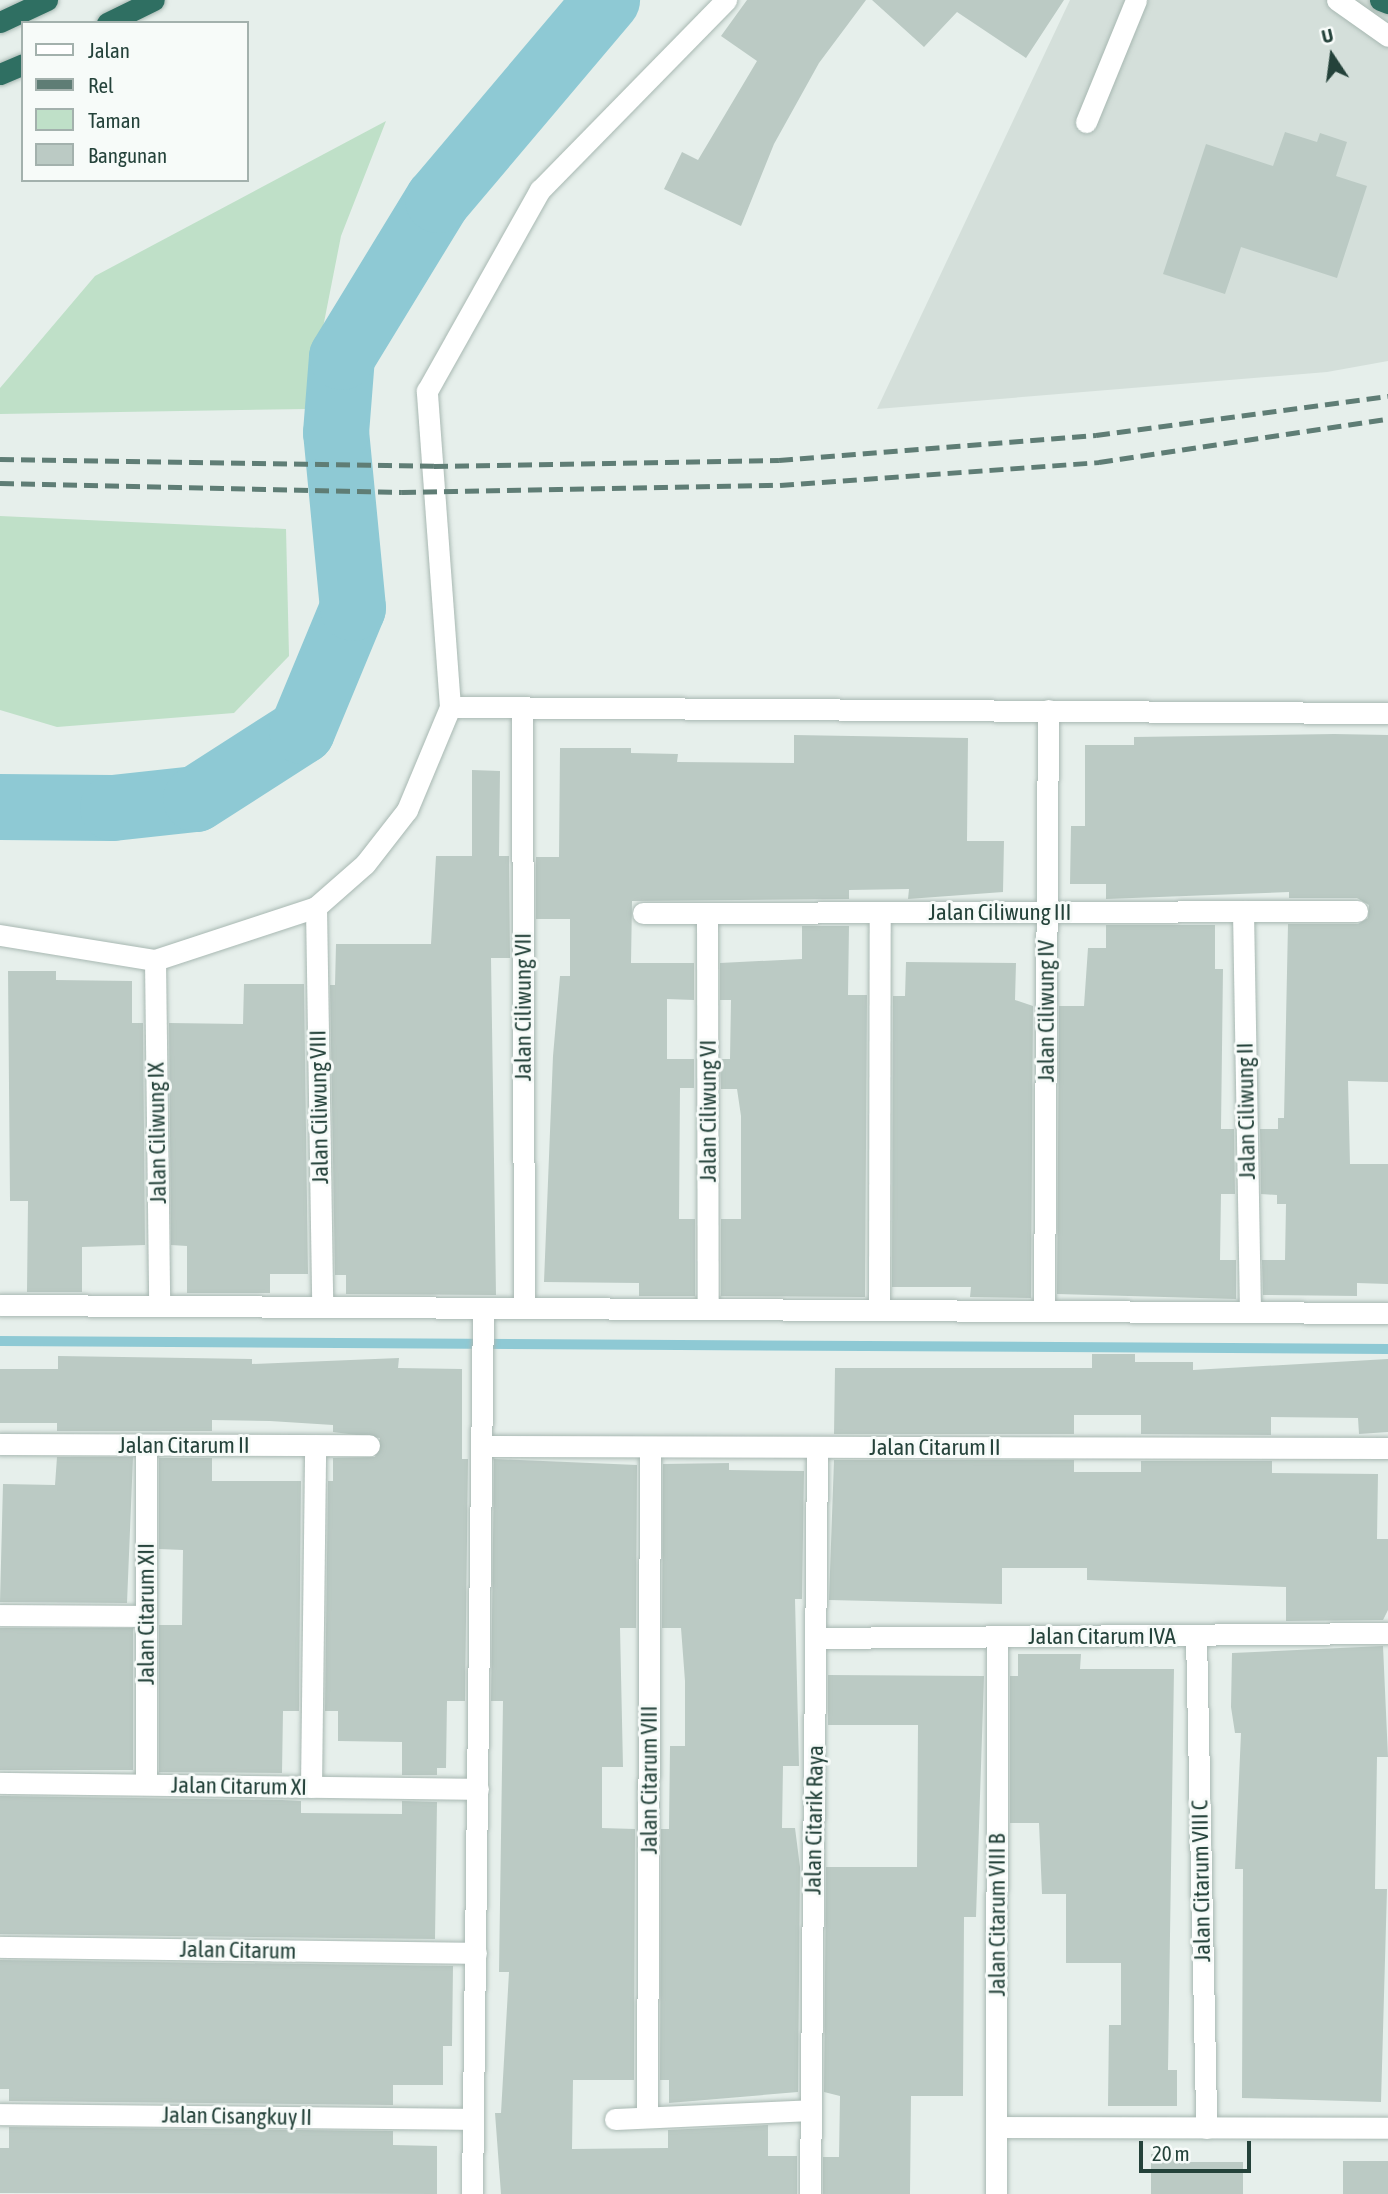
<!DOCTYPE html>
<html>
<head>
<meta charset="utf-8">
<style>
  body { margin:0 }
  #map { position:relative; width:1388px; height:2194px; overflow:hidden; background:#e6efeb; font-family:"Asap Condensed",sans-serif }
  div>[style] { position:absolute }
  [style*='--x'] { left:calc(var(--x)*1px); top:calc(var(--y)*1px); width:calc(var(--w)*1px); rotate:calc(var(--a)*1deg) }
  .built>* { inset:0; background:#d4dfda }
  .green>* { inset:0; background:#bfe0c8 }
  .stream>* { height:10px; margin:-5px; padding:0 5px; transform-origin:5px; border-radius:5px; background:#8ec9d4 }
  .river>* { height:66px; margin:-33px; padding:0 33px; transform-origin:33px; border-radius:33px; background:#8ec9d4 }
  .building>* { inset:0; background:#bbcac4; transform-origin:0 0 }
  .roads { filter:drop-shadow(0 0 2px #a8b8b2) drop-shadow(0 0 2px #a8b8b2) }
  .minor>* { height:21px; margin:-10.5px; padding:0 10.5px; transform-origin:10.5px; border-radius:10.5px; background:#fff }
  .highway>* { height:21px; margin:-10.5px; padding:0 10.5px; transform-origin:10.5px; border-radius:10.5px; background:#2f6f62 }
  .rail>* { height:5px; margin-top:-2.5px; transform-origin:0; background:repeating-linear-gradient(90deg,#5f7d75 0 14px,transparent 0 21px) }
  span { translate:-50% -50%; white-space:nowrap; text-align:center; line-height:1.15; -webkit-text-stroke:6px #f7fbf9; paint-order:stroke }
  .street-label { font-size:23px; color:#24423a }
  .legend { position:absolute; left:21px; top:21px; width:228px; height:161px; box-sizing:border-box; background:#f7fbf9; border:2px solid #a3b1ad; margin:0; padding:9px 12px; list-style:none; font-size:21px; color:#24423a }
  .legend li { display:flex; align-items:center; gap:14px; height:35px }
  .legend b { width:35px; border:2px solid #a3b1ad }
  .north { position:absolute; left:1297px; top:21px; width:70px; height:70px; -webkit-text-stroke:5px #f7fbf9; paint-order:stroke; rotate:347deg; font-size:19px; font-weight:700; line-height:28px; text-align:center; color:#24423a }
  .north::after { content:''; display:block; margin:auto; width:24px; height:32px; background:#24423a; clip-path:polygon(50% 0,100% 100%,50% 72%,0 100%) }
  .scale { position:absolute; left:1139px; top:2141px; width:112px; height:32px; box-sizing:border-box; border:4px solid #24423a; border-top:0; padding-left:9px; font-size:21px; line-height:24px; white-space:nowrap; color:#24423a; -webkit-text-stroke:5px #f7fbf9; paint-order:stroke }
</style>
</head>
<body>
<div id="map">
  <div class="built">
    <i style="clip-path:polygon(1070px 0,1388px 0,1388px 361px,1327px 372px,877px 409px)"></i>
  </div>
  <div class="green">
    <i style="clip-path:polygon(386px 121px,341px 236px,307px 409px,0 414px,0 388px,95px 276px)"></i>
    <i style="clip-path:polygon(0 516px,286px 529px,289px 656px,234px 713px,57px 727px,0 710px)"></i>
  </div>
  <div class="stream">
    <i style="--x:0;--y:1341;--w:1388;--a:0.33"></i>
  </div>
  <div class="river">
    <i style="--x:0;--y:807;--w:113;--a:0.5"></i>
    <i style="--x:113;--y:808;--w:83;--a:-6.2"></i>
    <i style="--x:196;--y:799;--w:126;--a:-32.7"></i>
    <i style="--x:302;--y:731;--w:133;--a:-67.5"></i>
    <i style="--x:353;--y:608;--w:176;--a:-95.5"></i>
    <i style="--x:336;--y:433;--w:76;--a:-85.5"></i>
    <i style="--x:342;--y:357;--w:184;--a:-58.6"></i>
    <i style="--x:438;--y:200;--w:262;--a:-49.8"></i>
  </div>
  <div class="building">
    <i style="clip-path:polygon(747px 0,866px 0,819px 63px,774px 144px,741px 226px,664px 189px,682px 152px,698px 160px,757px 61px,721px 36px)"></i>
    <i style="clip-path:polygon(872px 0,1064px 0,1026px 58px,957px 12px,924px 47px)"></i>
    <i style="clip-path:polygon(1285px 132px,1317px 142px,1320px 133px,1347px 142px,1336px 176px,1367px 186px,1337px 278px,1241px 247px,1225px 294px,1163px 274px,1206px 144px,1273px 166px)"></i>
    <i style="clip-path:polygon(1334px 734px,1388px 735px,1388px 1082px,1348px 1081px,1350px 1164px,1388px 1164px,1388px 1284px,1357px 1283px,1357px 1296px,1263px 1295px,1262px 1260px,1285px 1260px,1286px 1204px,1277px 1204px,1277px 1195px,1261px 1194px,1260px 1129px,1278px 1129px,1278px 1118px,1284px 1118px,1288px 924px,1358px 924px,1368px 918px,1369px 905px,1357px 898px,1289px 898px,1289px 892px,1106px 899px,1106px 884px,1070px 884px,1071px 826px,1085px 826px,1085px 745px,1134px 745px,1134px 737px)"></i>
    <i style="clip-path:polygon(794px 735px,968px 738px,967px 841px,1004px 841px,1003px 892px,908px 899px,909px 889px,849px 890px,849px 899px,632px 901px,631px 963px,694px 963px,694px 1000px,667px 999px,667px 1059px,694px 1059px,694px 1088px,680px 1088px,679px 1219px,695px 1219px,695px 1296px,639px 1296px,639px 1283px,544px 1282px,553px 1056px,560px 976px,570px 976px,570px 919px,536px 919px,536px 857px,559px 857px,560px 748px,631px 748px,631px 753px,678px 754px,677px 762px,794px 763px)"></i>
    <i style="clip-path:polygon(472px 770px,500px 771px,499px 856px,509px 856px,510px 958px,491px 958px,496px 1295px,346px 1294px,346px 1275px,335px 1275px,330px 985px,335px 985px,336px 944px,431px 944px,436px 856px,472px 856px)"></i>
    <i style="clip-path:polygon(1106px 925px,1215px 925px,1215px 969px,1223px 969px,1221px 1129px,1234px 1129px,1235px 1194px,1221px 1194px,1220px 1260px,1236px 1260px,1236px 1299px,1057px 1294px,1059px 1006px,1084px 1006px,1088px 948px,1106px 948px)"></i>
    <i style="clip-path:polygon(802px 926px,849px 926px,848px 995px,867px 995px,865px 1297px,721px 1296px,721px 1219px,741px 1219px,741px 1116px,737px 1089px,721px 1089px,720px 1059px,730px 1059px,731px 1000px,720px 1000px,720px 963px,802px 959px)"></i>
    <i style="clip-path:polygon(906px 962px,1016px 963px,1015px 1000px,1033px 1006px,1031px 1298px,970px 1297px,971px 1287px,892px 1287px,893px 996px,905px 996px)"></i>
    <i style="clip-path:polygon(8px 971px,56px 971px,56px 980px,132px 981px,132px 1023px,143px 1023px,145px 1245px,82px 1247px,82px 1292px,27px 1292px,28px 1201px,10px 1201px)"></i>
    <i style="clip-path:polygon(244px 984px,304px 984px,308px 1274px,270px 1274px,270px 1293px,187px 1293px,187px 1246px,171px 1245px,169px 1023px,243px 1024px)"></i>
    <i style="clip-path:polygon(1092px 1354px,1135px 1354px,1135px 1362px,1193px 1362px,1193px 1370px,1388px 1359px,1388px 1432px,1359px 1434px,1358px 1418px,1271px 1417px,1271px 1435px,1141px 1434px,1141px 1415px,1074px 1415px,1074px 1434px,834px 1434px,835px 1368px,1092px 1368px)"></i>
    <i style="clip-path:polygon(58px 1356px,252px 1359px,252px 1364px,399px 1358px,398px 1368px,462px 1369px,462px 1459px,468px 1459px,465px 1701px,447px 1701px,446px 1768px,437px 1768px,437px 1775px,402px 1775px,402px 1742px,338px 1741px,338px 1711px,325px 1711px,328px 1481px,333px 1481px,333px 1458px,375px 1457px,380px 1438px,333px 1432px,333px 1425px,270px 1421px,212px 1420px,212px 1431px,57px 1431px,57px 1423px,0 1423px,0 1369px,58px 1369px)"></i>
    <i style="clip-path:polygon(57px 1457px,133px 1457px,127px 1603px,0 1602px,3px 1484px,55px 1485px)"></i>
    <i style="clip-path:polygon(159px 1458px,212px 1458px,212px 1481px,301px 1481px,299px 1711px,283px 1711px,282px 1773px,159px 1772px,159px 1625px,182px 1625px,183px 1550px,159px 1549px)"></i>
    <i style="clip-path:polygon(494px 1459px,637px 1465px,636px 1628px,620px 1628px,623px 1767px,602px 1767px,602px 1828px,635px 1829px,634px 2080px,573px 2080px,572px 2149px,668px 2148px,668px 2130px,768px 2125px,768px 2156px,797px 2156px,797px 2194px,501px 2194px,495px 2113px,501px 2113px,509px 1972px,499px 1972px,503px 1701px,491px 1701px)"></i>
    <i style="clip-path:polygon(834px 1460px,1074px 1460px,1074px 1472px,1141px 1472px,1141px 1461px,1272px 1461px,1272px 1473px,1378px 1474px,1377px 1539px,1388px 1539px,1388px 1610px,1383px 1620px,1286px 1621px,1286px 1587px,1087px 1580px,1087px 1568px,1002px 1568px,1002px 1604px,829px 1600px)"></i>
    <i style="clip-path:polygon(729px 1463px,729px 1470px,804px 1471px,802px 1599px,795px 1599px,799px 1766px,783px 1766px,782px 1828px,795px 1828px,800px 1867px,798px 2092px,669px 2103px,669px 2080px,660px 2080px,661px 1829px,669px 1829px,670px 1746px,685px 1746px,685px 1681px,681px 1628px,662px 1628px,663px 1464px)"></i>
    <i style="left:0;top:1628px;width:133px;height:142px"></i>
    <i style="clip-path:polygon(1383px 1646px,1388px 1757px,1377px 1757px,1375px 1889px,1387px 1889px,1381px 2102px,1242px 2098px,1243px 1869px,1235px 1869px,1241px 1733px,1235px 1733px,1231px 1707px,1232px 1653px)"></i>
    <i style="clip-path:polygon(1018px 1654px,1081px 1654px,1080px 1669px,1174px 1669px,1168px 2070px,1177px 2070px,1177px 2106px,1108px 2106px,1109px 2025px,1121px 2025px,1121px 1963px,1066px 1963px,1066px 1894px,1042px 1894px,1039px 1823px,1010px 1823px,1010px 1676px,1018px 1676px)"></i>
    <i style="clip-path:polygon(828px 1675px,984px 1676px,976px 1917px,964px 1917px,963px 2096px,911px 2096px,910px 2194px,823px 2194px,823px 2157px,839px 2157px,840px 2096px,824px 2092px,826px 1867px,917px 1867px,918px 1725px,828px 1725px)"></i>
    <i style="clip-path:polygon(0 1796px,282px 1800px,301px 1801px,301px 1813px,402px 1814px,402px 1801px,437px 1802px,435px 1939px,0 1934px)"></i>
    <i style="clip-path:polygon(0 1960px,453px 1966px,452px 2046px,443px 2046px,443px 2085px,393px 2085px,393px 2105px,9px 2101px,9px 2089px,0 2089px)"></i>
    <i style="clip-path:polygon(9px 2127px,393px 2131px,393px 2145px,437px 2146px,437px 2194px,0 2193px,0 2148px,9px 2148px)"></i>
    <i style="clip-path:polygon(1190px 2153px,1190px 2162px,1243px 2162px,1243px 2194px,1151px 2194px,1151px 2154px)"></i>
    <i style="left:1343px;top:2161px;width:45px;height:33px"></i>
  </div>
  <div class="roads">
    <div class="minor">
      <i style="--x:1337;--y:0;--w:62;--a:35.2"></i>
      <i style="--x:1086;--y:122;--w:132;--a:-67.7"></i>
      <i style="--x:450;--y:707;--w:317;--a:-94.2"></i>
      <i style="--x:427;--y:391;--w:231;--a:-60.7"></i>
      <i style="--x:540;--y:190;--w:266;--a:-45.6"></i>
      <i style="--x:522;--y:707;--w:601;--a:89.81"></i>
      <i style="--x:316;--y:907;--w:400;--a:89.1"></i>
      <i style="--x:1243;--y:911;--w:401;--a:89"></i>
      <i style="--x:643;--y:913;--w:714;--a:-0.16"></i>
      <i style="--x:707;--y:913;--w:396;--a:89.9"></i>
      <i style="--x:0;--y:935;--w:157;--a:9.2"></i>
      <i style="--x:155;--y:960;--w:169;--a:-18.2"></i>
      <i style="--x:316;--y:907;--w:65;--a:-41.3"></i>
      <i style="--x:365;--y:864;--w:68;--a:-52.1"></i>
      <i style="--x:407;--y:810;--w:112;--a:-67.3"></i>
      <i style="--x:450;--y:707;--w:938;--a:0.37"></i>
      <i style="--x:155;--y:960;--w:346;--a:89.3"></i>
      <i style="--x:0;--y:1305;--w:1388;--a:0.33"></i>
      <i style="--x:879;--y:1310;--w:398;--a:-89.9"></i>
      <i style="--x:1044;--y:1311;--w:601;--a:-89.62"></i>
      <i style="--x:0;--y:1444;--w:369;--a:0.2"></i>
      <i style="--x:483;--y:1446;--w:905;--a:0.13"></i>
      <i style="--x:0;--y:1615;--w:146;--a:0.4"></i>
      <i style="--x:1196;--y:1635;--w:493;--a:88.8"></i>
      <i style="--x:815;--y:1638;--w:573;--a:-0.5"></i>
      <i style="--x:0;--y:1783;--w:478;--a:0.7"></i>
      <i style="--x:146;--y:1784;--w:339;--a:-90"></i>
      <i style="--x:311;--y:1787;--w:342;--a:-89.3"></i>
      <i style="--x:0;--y:1947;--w:476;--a:0.7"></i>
      <i style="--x:0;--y:2114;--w:473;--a:0.6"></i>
      <i style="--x:647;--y:2114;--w:667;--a:-89.74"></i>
      <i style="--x:615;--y:2119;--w:196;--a:-2.6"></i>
      <i style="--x:996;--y:2127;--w:392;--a:0.1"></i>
      <i style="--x:472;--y:2194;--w:886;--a:-89.29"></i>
      <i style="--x:810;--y:2194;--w:747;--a:-89.46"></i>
      <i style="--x:996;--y:2194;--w:557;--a:-89.9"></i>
    </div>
    <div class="highway">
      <i style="--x:1380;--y:0;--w:9;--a:21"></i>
      <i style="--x:0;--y:22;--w:52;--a:-25.1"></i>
      <i style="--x:107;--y:23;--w:52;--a:-26.1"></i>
      <i style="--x:0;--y:74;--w:25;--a:-23"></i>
    </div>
  </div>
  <div class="rail">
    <i style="--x:0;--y:459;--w:434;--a:0.9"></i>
    <i style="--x:434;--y:466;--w:345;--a:-1"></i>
    <i style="--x:779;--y:460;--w:318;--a:-4.5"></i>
    <i style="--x:1096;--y:435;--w:295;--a:-7.6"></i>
    <i style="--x:0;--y:483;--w:402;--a:1.3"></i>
    <i style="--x:402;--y:492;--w:378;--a:-1.1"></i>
    <i style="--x:780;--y:485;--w:320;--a:-4.1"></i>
    <i style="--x:1099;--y:462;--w:292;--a:-8.5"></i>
  </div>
  <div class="street-label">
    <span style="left:1000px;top:912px">Jalan Ciliwung III</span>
    <span style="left:523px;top:1007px;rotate:-90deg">Jalan Ciliwung VII</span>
    <span style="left:1046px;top:1011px;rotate:-90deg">Jalan Ciliwung IV</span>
    <span style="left:319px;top:1107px;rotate:-91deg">Jalan Ciliwung VIII</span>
    <span style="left:708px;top:1111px;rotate:-90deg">Jalan Ciliwung VI</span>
    <span style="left:1246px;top:1111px;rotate:-91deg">Jalan Ciliwung II</span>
    <span style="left:157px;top:1133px;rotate:-91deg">Jalan Ciliwung IX</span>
    <span style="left:184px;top:1445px">Jalan Citarum II</span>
    <span style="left:935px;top:1447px">Jalan Citarum II</span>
    <span style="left:146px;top:1614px;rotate:-90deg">Jalan Citarum XII</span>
    <span style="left:1102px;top:1636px">Jalan Citarum IVA</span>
    <span style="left:649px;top:1780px;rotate:-90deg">Jalan Citarum VIII</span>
    <span style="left:239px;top:1786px;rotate:1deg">Jalan Citarum XI</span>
    <span style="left:814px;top:1820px;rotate:-89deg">Jalan Citarik Raya</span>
    <span style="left:1201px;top:1881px;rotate:-91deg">Jalan Citarum VIII C</span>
    <span style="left:997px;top:1915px;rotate:-90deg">Jalan Citarum VIII B</span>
    <span style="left:238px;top:1950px;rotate:1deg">Jalan Citarum</span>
    <span style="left:237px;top:2116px;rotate:1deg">Jalan Cisangkuy II</span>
  </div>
  <ul class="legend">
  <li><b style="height:9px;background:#fff"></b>Jalan</li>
  <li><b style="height:9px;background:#5f7d75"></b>Rel</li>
  <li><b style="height:19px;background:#bfe0c8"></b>Taman</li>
  <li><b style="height:19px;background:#bbcac4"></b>Bangunan</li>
  </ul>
  <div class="north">U</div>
  <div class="scale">20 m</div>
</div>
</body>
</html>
